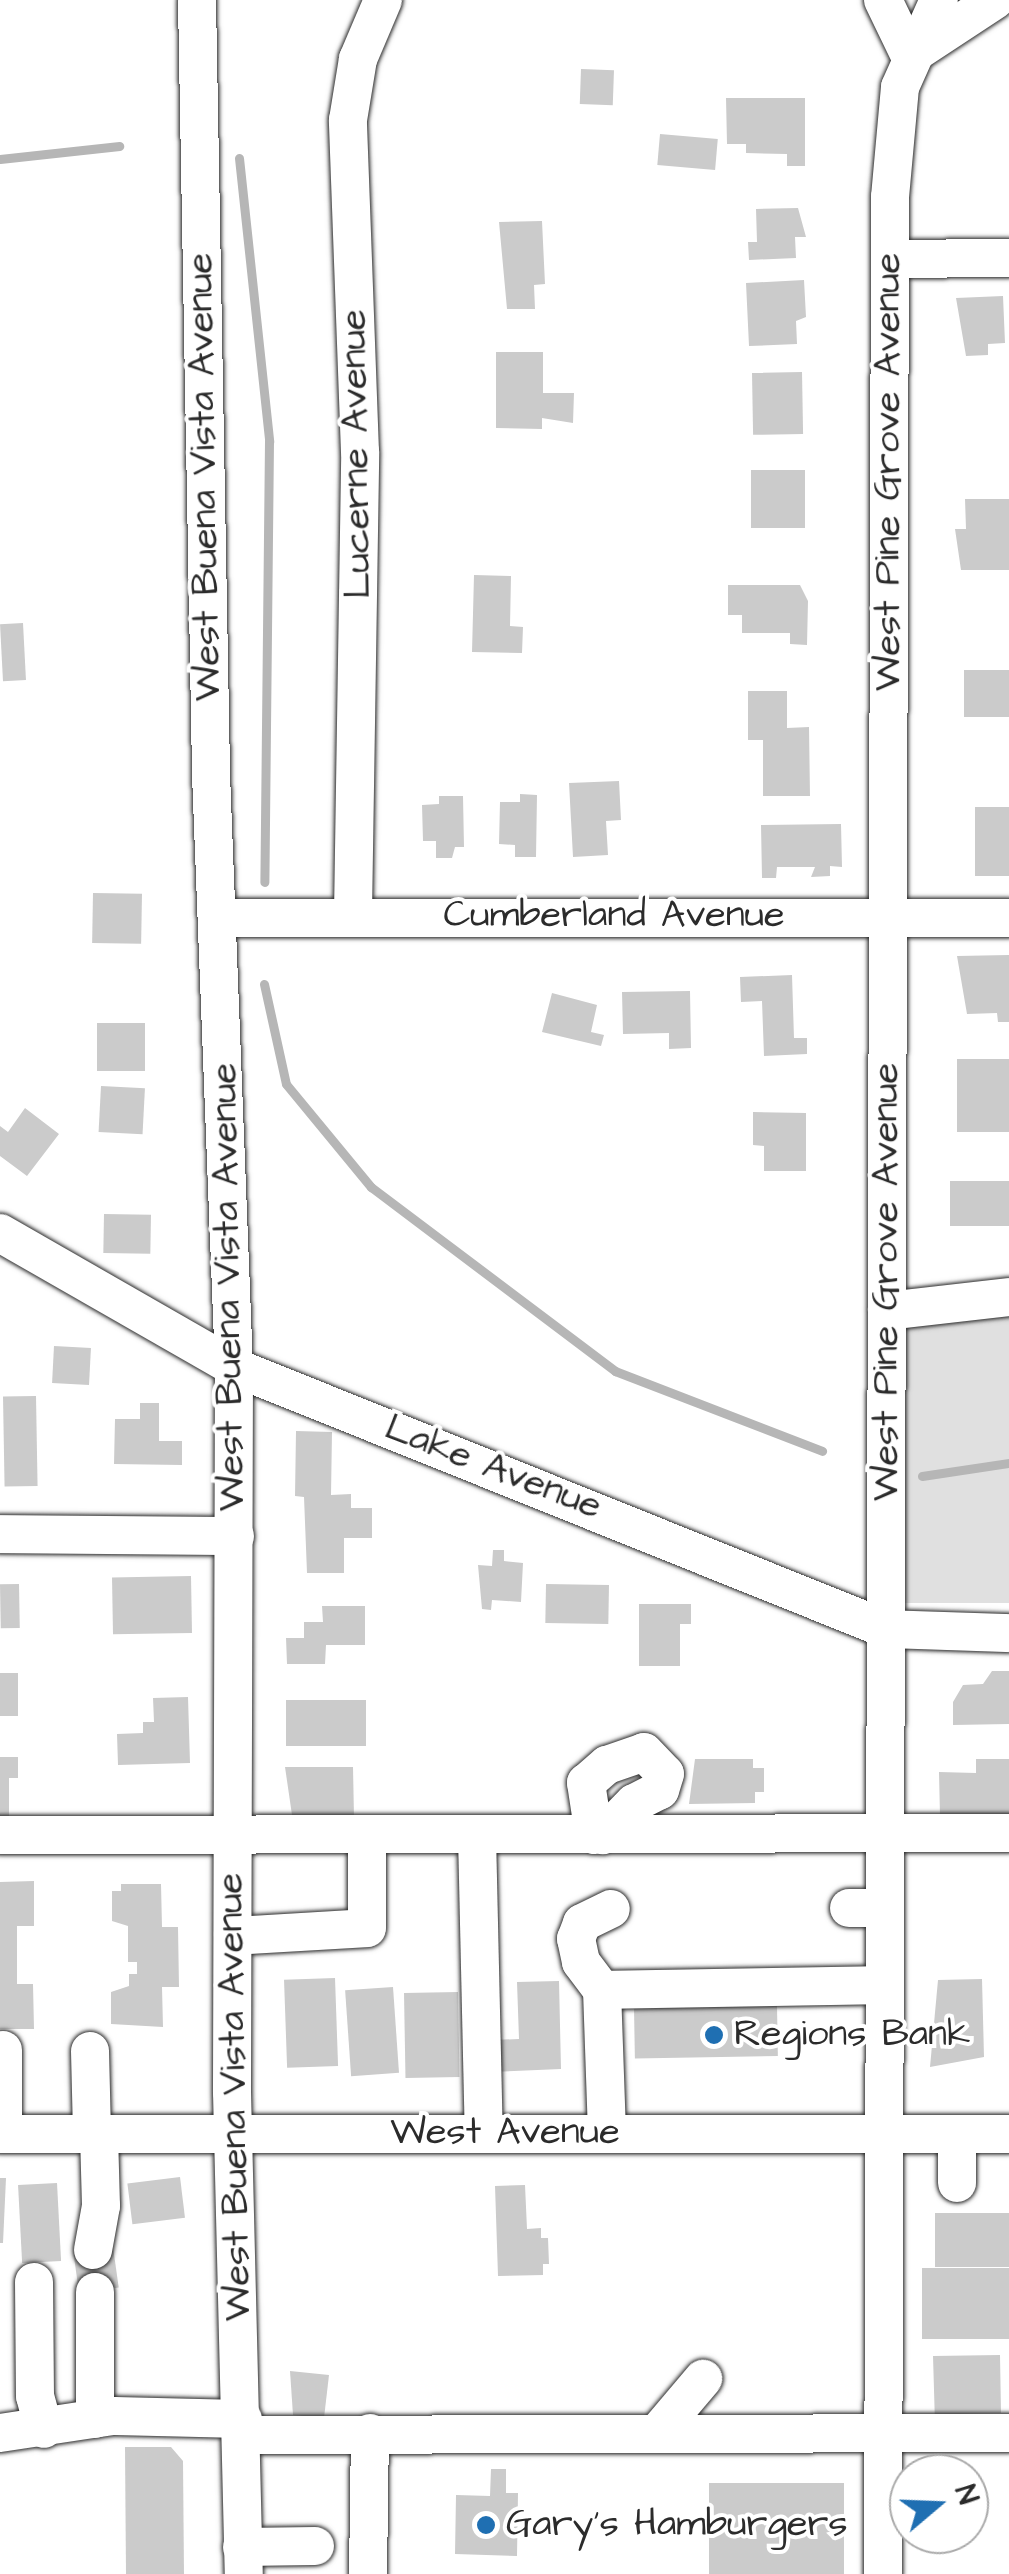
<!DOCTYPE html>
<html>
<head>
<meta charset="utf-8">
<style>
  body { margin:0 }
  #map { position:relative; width:1009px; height:2574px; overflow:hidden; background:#fff; font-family:"Architects Daughter",sans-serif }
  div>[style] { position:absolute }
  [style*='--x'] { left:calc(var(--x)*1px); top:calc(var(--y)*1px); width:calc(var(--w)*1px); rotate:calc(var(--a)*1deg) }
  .green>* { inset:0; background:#e0e0e0; transform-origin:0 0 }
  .stream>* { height:9px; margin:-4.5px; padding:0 4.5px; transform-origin:4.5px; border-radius:4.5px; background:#b6b6b6 }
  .building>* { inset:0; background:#cbcbcb; transform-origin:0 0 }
  .roads { filter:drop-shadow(0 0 2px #2b2b2b) drop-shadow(0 0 2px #2b2b2b) }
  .minor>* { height:38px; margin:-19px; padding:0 19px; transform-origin:19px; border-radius:19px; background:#fff }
  .dots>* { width:28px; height:28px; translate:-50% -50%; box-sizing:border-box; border:5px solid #fff; border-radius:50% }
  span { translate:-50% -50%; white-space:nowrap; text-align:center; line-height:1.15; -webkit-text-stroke:8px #fff; paint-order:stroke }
  .street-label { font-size:38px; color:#2b2b2b }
  .poi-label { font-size:38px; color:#2b2b2b }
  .left { translate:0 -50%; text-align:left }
  .north { position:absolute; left:889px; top:2454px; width:100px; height:100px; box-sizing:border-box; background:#fff; border:2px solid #aaa; border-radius:50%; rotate:71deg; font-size:28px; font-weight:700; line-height:40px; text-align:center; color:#2b2b2b }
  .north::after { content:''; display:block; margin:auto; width:35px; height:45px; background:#1f6fb2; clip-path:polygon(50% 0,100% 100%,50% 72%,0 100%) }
</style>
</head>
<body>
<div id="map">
  <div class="green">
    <i style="left:1009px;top:1310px;width:293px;height:112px;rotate:90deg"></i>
  </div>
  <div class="stream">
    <i style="--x:239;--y:158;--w:285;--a:83.9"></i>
    <i style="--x:269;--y:441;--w:441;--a:90.6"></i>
    <i style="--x:0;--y:159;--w:120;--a:-6.2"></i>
    <i style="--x:264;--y:984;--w:102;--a:77.6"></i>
    <i style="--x:286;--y:1084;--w:134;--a:50.5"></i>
    <i style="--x:371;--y:1187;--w:306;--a:37"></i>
    <i style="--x:615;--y:1371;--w:222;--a:21.1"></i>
    <i style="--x:922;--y:1476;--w:88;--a:-8.5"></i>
  </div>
  <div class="building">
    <i style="left:581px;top:69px;width:33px;height:35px;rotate:2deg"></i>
    <i style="clip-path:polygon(726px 98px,805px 98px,805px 166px,787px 166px,787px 154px,746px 153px,746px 144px,727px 144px)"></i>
    <i style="left:660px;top:134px;width:58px;height:31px;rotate:5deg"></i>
    <i style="clip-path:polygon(798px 208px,806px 237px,795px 237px,796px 258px,749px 260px,748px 242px,757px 242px,756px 209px)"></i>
    <i style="clip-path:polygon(542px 221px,545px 284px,534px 285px,535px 309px,507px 309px,499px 222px)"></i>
    <i style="clip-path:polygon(804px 280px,806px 317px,796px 321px,797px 344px,749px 346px,746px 283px)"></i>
    <i style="clip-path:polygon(1003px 296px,1005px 343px,988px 344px,988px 355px,966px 356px,956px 298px)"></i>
    <i style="clip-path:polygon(496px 352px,543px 352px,543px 393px,574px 393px,573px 423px,542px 418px,542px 429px,496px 428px)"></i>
    <i style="left:802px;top:372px;width:62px;height:50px;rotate:89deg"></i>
    <i style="left:751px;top:470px;width:54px;height:58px"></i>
    <i style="clip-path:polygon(965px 499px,1009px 499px,1009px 570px,961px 570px,955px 529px,966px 529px)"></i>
    <i style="clip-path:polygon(474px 575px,511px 576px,510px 626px,523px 627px,522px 653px,472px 652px)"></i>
    <i style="clip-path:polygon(728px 585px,800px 585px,808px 601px,807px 645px,790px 644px,790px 633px,742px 633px,742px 615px,728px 615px)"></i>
    <i style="left:23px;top:623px;width:57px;height:23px;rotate:87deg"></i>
    <i style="left:964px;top:670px;width:45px;height:47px"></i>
    <i style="clip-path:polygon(748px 691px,787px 691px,787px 728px,809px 727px,810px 796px,763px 796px,763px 740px,748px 740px)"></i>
    <i style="clip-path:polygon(619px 781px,621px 820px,606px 821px,608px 855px,573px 857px,569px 783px)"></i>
    <i style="clip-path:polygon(520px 794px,537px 795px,536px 857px,515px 857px,515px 845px,499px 844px,500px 802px,520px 802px)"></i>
    <i style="clip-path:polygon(439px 796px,463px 796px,464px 847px,455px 847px,452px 858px,436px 858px,436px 841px,423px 841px,422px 805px,439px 804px)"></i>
    <i style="left:1009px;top:807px;width:69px;height:34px;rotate:90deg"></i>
    <i style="clip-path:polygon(841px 824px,842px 867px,830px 866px,830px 876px,811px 877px,815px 867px,777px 867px,776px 878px,762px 878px,761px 825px)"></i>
    <i style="left:93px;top:893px;width:49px;height:50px;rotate:1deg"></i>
    <i style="clip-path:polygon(1009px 955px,1009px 1022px,998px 1022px,997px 1013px,967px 1014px,957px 956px)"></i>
    <i style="clip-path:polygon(792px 975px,794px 1038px,807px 1038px,807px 1054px,764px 1056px,762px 1001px,741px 1002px,740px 977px)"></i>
    <i style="clip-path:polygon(690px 991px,691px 1048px,669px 1049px,669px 1033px,623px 1034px,622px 992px)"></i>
    <i style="clip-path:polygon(552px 993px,597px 1005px,591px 1032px,604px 1035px,601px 1046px,542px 1032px)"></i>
    <i style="left:97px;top:1023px;width:48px;height:48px"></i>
    <i style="left:1009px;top:1059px;width:73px;height:52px;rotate:90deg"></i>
    <i style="left:101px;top:1086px;width:44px;height:46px;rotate:3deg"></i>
    <i style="clip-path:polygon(25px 1108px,59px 1134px,27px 1176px,0 1156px,0 1126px,8px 1132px)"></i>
    <i style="clip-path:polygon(753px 1112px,806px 1113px,806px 1171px,764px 1171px,764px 1146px,753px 1145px)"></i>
    <i style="left:1009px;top:1181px;width:45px;height:59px;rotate:90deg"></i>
    <i style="left:104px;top:1214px;width:47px;height:39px;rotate:1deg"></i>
    <i style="left:54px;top:1346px;width:37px;height:37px;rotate:3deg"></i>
    <i style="left:36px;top:1396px;width:90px;height:33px;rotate:89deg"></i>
    <i style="clip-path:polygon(140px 1403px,159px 1403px,159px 1441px,182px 1441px,182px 1465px,114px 1464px,115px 1419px,140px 1419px)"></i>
    <i style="clip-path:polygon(296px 1431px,332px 1432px,331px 1495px,351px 1494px,351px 1508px,372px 1508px,372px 1538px,344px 1538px,344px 1573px,307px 1573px,304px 1497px,295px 1496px)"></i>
    <i style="clip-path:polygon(493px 1550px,504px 1550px,504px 1561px,523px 1563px,521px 1602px,492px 1600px,491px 1610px,482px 1609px,478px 1565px,492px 1566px)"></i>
    <i style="left:191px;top:1576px;width:57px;height:79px;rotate:89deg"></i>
    <i style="left:19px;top:1584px;width:44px;height:19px;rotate:89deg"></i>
    <i style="left:546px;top:1584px;width:63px;height:39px;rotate:1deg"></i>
    <i style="clip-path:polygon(639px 1604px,691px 1604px,691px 1624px,680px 1624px,680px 1666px,639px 1666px)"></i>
    <i style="clip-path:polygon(322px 1606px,365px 1606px,365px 1645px,326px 1645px,325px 1664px,287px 1664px,286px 1638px,304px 1638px,304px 1622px,323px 1622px)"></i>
    <i style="clip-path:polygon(992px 1671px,1009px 1671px,1009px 1724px,953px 1725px,953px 1702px,963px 1685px,983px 1684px)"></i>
    <i style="left:0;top:1673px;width:18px;height:43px"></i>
    <i style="clip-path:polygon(188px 1697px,190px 1763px,118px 1765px,117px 1734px,143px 1733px,143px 1722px,154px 1722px,153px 1698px)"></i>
    <i style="left:286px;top:1700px;width:80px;height:46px"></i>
    <i style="clip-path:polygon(0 1757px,18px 1757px,18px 1778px,9px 1778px,9px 1819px,0 1819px)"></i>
    <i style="clip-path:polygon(695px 1759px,753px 1759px,753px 1768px,764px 1768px,764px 1792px,755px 1792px,755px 1803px,689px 1804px)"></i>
    <i style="clip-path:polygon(976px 1759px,1009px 1759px,1009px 1816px,940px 1816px,939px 1772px,976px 1773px)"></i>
    <i style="clip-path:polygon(285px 1767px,353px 1767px,354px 1818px,292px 1815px)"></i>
    <i style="clip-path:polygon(34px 1881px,34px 1926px,17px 1926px,17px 1984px,33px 1984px,34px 2029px,0 2029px,0 1882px)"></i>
    <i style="clip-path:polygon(121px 1884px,161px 1884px,162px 1927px,178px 1927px,179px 1987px,162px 1987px,163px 2027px,111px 2024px,111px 1992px,129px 1986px,129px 1974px,137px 1974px,137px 1962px,128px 1962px,128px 1926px,112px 1921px,112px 1891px,121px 1891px)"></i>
    <i style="left:335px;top:1978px;width:88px;height:51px;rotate:88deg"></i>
    <i style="clip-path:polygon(982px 1979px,984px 2057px,930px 2067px,938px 1980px)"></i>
    <i style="clip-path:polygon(559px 1981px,561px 2069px,491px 2072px,490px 2040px,519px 2039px,517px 1982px)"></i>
    <i style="left:393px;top:1987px;width:86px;height:48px;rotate:86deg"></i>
    <i style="left:458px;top:1992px;width:85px;height:54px;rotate:89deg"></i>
    <i style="left:777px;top:2006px;width:50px;height:143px;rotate:89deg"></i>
    <i style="left:180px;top:2177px;width:41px;height:53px;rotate:83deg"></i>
    <i style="clip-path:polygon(0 2178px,6px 2178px,3px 2243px,0 2243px)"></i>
    <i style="left:57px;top:2183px;width:78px;height:39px;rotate:87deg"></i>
    <i style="clip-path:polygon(525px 2185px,527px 2229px,541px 2228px,541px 2238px,548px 2238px,549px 2264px,543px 2264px,543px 2275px,498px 2276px,495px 2186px)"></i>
    <i style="left:935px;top:2213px;width:74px;height:54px"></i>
    <i style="left:113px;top:2247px;width:41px;height:40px;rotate:82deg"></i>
    <i style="left:1009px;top:2268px;width:71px;height:87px;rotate:90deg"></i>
    <i style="clip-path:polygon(1000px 2355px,1001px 2413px,959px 2414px,957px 2423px,935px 2424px,933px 2356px)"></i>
    <i style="clip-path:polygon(290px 2371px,329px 2375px,324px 2418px,293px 2415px)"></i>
    <i style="clip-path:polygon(125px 2447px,171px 2447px,183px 2461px,184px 2574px,126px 2574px)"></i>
    <i style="clip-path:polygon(491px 2469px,506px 2469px,506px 2493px,518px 2493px,517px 2556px,455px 2554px,456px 2495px,490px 2496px)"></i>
    <i style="left:709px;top:2483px;width:135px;height:91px"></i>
  </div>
  <div class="roads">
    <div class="minor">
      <i style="--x:197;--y:0;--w:774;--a:88.96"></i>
      <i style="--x:211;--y:774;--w:593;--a:87.78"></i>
      <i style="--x:234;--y:1367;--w:725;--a:90.16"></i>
      <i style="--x:232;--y:2092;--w:482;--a:88.6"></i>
      <i style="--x:883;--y:0;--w:62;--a:64.3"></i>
      <i style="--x:910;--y:56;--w:102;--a:-33.4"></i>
      <i style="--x:890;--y:259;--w:119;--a:-0.5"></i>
      <i style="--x:353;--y:914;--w:462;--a:-89.1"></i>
      <i style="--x:360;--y:452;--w:332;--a:-92.1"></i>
      <i style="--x:348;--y:120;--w:62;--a:-80.7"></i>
      <i style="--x:358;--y:59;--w:64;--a:-67"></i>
      <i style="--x:218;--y:918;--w:791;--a:0"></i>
      <i style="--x:0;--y:1233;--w:270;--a:29.8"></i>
      <i style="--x:234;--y:1367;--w:703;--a:21.89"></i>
      <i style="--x:886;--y:1629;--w:123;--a:1.9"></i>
      <i style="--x:887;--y:1311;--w:123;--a:-6.5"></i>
      <i style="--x:0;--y:1534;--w:235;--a:0.5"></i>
      <i style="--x:0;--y:1835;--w:1009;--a:-0.11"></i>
      <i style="--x:477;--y:1835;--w:299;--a:88.7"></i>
      <i style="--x:594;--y:1835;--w:53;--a:-98.7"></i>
      <i style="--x:586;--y:1783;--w:28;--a:-41"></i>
      <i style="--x:607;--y:1765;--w:39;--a:-19"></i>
      <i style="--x:644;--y:1752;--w:30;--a:46"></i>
      <i style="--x:665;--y:1774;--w:17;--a:107"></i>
      <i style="--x:660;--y:1790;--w:29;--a:153"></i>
      <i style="--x:634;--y:1803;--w:45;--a:134.1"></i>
      <i style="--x:849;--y:1908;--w:36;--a:0"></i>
      <i style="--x:233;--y:1936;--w:134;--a:-3.4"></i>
      <i style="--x:367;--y:1928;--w:93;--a:-90"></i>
      <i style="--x:602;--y:1990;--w:35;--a:-127"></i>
      <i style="--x:581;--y:1962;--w:24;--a:-102"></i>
      <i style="--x:576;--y:1939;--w:17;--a:-69"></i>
      <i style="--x:582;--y:1923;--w:32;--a:-26"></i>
      <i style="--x:3;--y:2050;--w:84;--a:90"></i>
      <i style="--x:90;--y:2051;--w:83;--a:88.6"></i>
      <i style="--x:607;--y:2133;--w:143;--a:-92"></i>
      <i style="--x:602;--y:1990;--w:283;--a:-1"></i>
      <i style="--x:0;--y:2134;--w:1009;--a:0"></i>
      <i style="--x:957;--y:2134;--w:49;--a:90"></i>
      <i style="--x:93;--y:2250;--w:45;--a:-79.7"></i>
      <i style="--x:101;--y:2206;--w:72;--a:-91.6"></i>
      <i style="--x:34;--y:2282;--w:114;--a:89.5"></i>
      <i style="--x:35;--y:2396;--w:34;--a:75"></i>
      <i style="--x:95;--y:2292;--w:127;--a:90"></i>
      <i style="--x:658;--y:2432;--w:70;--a:-49.7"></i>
      <i style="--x:0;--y:2433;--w:114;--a:-8.6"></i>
      <i style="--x:113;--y:2416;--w:130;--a:1.3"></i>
      <i style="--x:243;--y:2435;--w:766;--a:-0.15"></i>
      <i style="--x:242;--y:2547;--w:73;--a:-0.8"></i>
      <i style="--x:368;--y:2574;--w:141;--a:-89.2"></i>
      <i style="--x:883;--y:2574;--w:2377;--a:-89.83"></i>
      <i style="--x:890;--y:197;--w:110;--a:-84.8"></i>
      <i style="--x:900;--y:87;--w:95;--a:-65.9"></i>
    </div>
  </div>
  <div class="dots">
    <i style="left:714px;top:2035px;background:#1f6fb2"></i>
    <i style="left:486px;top:2525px;background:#1f6fb2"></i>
  </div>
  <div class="street-label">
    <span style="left:357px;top:454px;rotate:-91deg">Lucerne Avenue</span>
    <span style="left:889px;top:472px;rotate:-90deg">West Pine Grove Avenue</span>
    <span style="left:205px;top:477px;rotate:-91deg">West Buena Vista Avenue</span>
    <span style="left:614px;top:916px">Cumberland Avenue</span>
    <span style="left:887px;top:1282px;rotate:-90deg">West Pine Grove Avenue</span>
    <span style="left:229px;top:1287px;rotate:-91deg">West Buena Vista Avenue</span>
    <span style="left:493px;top:1468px;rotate:21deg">Lake Avenue</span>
    <span style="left:235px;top:2097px;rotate:-91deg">West Buena Vista Avenue</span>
    <span style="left:505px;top:2133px">West Avenue</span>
  </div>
  <div class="poi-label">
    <span class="left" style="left:734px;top:2035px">Regions Bank</span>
    <span class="left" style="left:506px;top:2525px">Gary's Hamburgers</span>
  </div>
  <div class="north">N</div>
</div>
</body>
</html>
